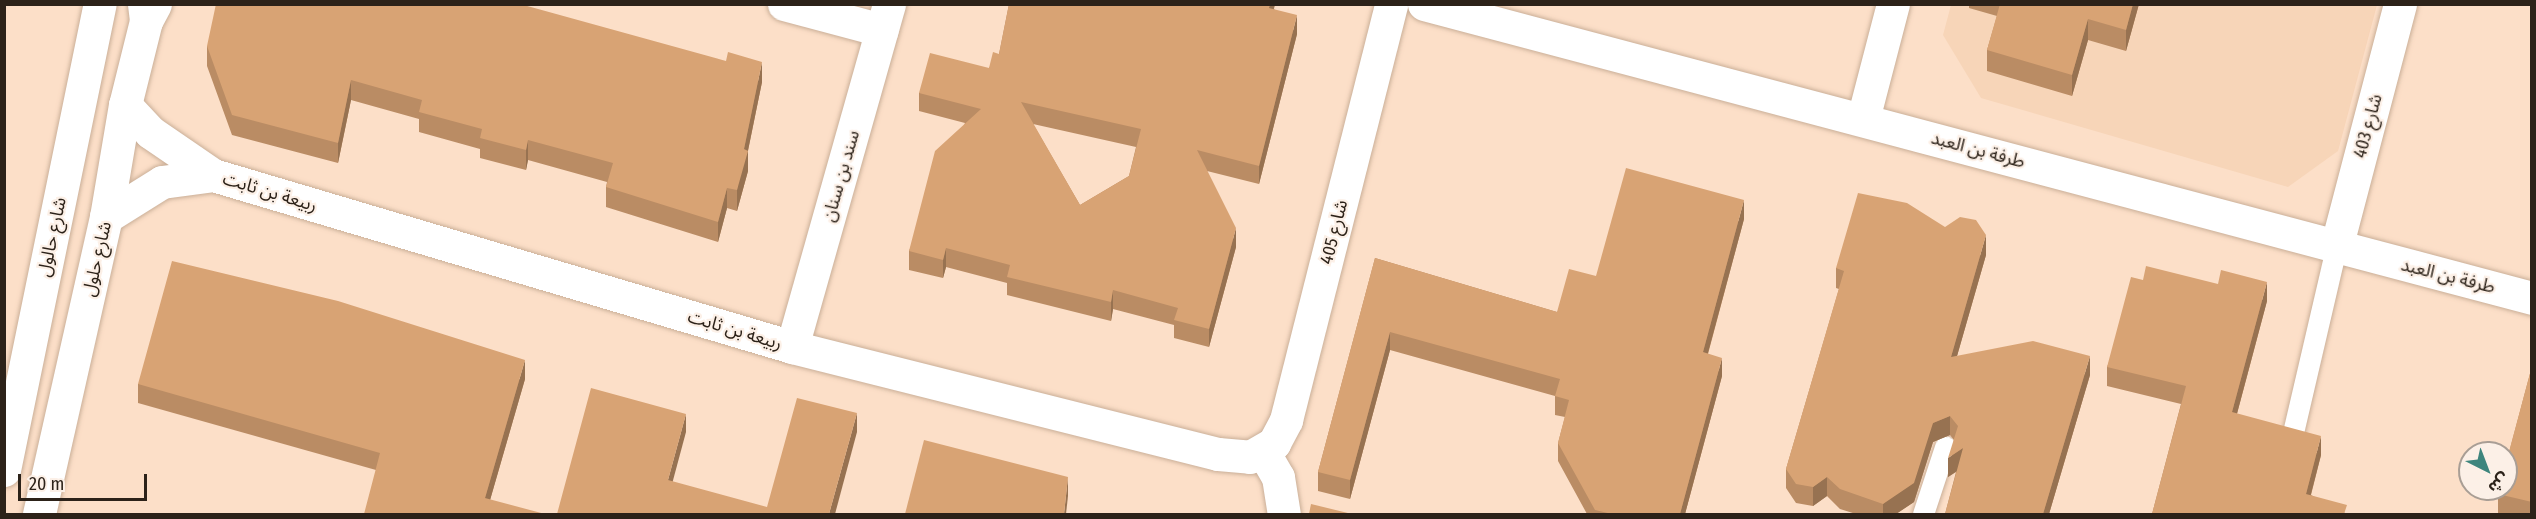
<!DOCTYPE html>
<html>
<head>
<meta charset="utf-8">
<style>
  body { margin:0 }
  #map { position:relative; width:2536px; height:519px; overflow:hidden; background:#fcdfc8; font-family:"Fira Sans Condensed","Noto Sans Arabic",sans-serif }
  div>[style] { position:absolute }
  [style*='--x'] { left:calc(var(--x)*1px); top:calc(var(--y)*1px); width:calc(var(--w)*1px); rotate:calc(var(--a)*1deg) }
  .built>* { inset:0; background:#f7d5b8 }
  .roads { filter:drop-shadow(0 0 2px #caaf98) drop-shadow(0 0 2px #caaf98) }
  .service>* { height:21px; margin:-10.5px; padding:0 10.5px; transform-origin:10.5px; border-radius:10.5px; background:#fff }
  .minor>* { height:33px; margin:-16.5px; padding:0 16.5px; transform-origin:16.5px; border-radius:16.5px; background:#fff }
  .secondary>* { height:33px; margin:-16.5px; padding:0 16.5px; transform-origin:16.5px; border-radius:16.5px; background:#fff }
  .wall>* { inset:0; background:#ba8c64 }
  .shaded-wall>* { inset:0; background:#977251 }
  .building>* { inset:0; background:#d8a374 }
  span { translate:-50% -50%; white-space:nowrap; text-align:center; line-height:1.15; -webkit-text-stroke:4.5px #fcf0e7; paint-order:stroke }
  .street-label { font-size:18px; color:#2c2219 }
  .frame { position:absolute; inset:0; border:6px solid #2c2219; pointer-events:none }
  .north { position:absolute; left:2458px; top:441px; width:60px; height:60px; box-sizing:border-box; background:#fcf0e7; border:2px solid #a99e95; border-radius:50%; rotate:138deg; font-size:16px; font-weight:700; line-height:24px; text-align:center; color:#2c2219 }
  .north::after { content:''; display:block; margin:auto; width:21px; height:27px; background:#3e857d; clip-path:polygon(50% 0,100% 100%,50% 72%,0 100%) }
  .scale { position:absolute; left:18px; top:474px; width:129px; height:27px; box-sizing:border-box; border:3px solid #2c2219; border-top:0; padding-left:8px; font-size:18px; line-height:21px; white-space:nowrap; color:#2c2219; -webkit-text-stroke:4px #fcf0e7; paint-order:stroke }
</style>
</head>
<body>
<div id="map">
  <div class="built">
    <i style="clip-path:polygon(1951px 5px,2377px 5px,2338px 151px,2288px 187px,1981px 98px,1943px 35px)"></i>
  </div>
  <div class="roads">
    <div class="service">
      <i style="--x:2292;--y:437;--w:194;--a:-76.9"></i>
      <i style="--x:1923;--y:514;--w:71;--a:-71.8"></i>
    </div>
    <div class="minor">
      <i style="--x:784;--y:4;--w:101;--a:14.9"></i>
      <i style="--x:1424;--y:4;--w:1146;--a:14.86"></i>
      <i style="--x:125;--y:105;--w:37;--a:47"></i>
      <i style="--x:150;--y:132;--w:76;--a:34.3"></i>
      <i style="--x:1863;--y:119;--w:119;--a:-75.4"></i>
      <i style="--x:106;--y:217;--w:66;--a:-32"></i>
      <i style="--x:162;--y:182;--w:51;--a:-7.8"></i>
      <i style="--x:213;--y:175;--w:604;--a:16.54"></i>
      <i style="--x:792;--y:347;--w:439;--a:14.1"></i>
      <i style="--x:1218;--y:454;--w:32;--a:5"></i>
      <i style="--x:1250;--y:457;--w:28;--a:-30"></i>
      <i style="--x:1274;--y:443;--w:26;--a:-62"></i>
      <i style="--x:1286;--y:420;--w:429;--a:-75.8"></i>
      <i style="--x:2336;--y:248;--w:252;--a:-75.3"></i>
      <i style="--x:792;--y:347;--w:356;--a:-74.2"></i>
      <i style="--x:1264;--y:453;--w:28;--a:60"></i>
      <i style="--x:1278;--y:477;--w:37;--a:81"></i>
      <i style="--x:39;--y:514;--w:304;--a:-77.3"></i>
      <i style="--x:106;--y:217;--w:114;--a:-80.4"></i>
      <i style="--x:125;--y:105;--w:87;--a:-76"></i>
      <i style="--x:146;--y:21;--w:19;--a:-62"></i>
    </div>
    <div class="secondary">
      <i style="--x:144;--y:4;--w:17;--a:83"></i>
      <i style="--x:4;--y:470;--w:476;--a:-78.4"></i>
    </div>
  </div>
  <div class="wall">
    <i style="clip-path:polygon(evenodd,1009px 4px,1275px 4px,1274px 9px,1297px 34px,1259px 184px,1207px 171px,1236px 247px,1209px 347px,1174px 338px,1174px 325px,1113px 309px,1111px 321px,1007px 295px,1007px 283px,946px 267px,943px 278px,909px 270px,909px 251px,965px 123px,919px 111px,919px 93px,989px 68px,999px 54px,1009px 4px,1033px 124px,1136px 147px,1129px 176px,1080px 205px,1033px 124px)"></i>
    <i style="clip-path:polygon(1969px 4px,2139px 4px,2126px 51px,2088px 40px,2072px 96px,1987px 71px,1987px 50px,1997px 16px,1969px 8px)"></i>
    <i style="clip-path:polygon(207px 46px,762px 82px,748px 151px,748px 171px,737px 211px,727px 208px,718px 242px,606px 207px,606px 187px,607px 182px,528px 160px,526px 170px,480px 158px,480px 149px,419px 132px,419px 119px,351px 100px,338px 163px,232px 135px,207px 66px)"></i>
    <i style="clip-path:polygon(1744px 219px,1708px 354px,1722px 376px,1685px 514px,1587px 514px,1558px 461px,1558px 443px,1565px 417px,1555px 415px,1555px 396px,1390px 350px,1350px 499px,1318px 491px,1318px 472px,1375px 258px,1557px 312px,1596px 276px)"></i>
    <i style="clip-path:polygon(1986px 255px,1957px 356px,2090px 375px,2049px 514px,1945px 514px,1956px 472px,1948px 477px,1954px 440px,1950px 435px,1933px 442px,1914px 502px,1896px 514px,1856px 514px,1840px 509px,1827px 496px,1813px 506px,1796px 503px,1786px 488px,1786px 469px,1839px 289px,1836px 288px,1836px 268px)"></i>
    <i style="clip-path:polygon(2143px 280px,2267px 301px,2237px 414px,2321px 455px,2311px 495px,2347px 514px,2152px 514px,2181px 404px,2107px 386px,2107px 367px)"></i>
    <i style="clip-path:polygon(2532px 366px,2532px 514px,2504px 514px,2498px 513px,2498px 494px)"></i>
    <i style="clip-path:polygon(525px 379px,490px 500px,376px 470px,138px 403px,138px 384px)"></i>
  </div>
  <div class="shaded-wall">
    <i style="clip-path:polygon(1270px 4px,1275px 4px,1269px 26px,1269px 8px)"></i>
    <i style="clip-path:polygon(2133px 4px,2139px 4px,2126px 51px,2126px 30px)"></i>
    <i style="clip-path:polygon(1297px 15px,1297px 34px,1259px 184px,1259px 166px)"></i>
    <i style="clip-path:polygon(2088px 19px,2088px 40px,2072px 96px,2072px 75px)"></i>
    <i style="clip-path:polygon(762px 62px,762px 82px,747px 155px,748px 151px,748px 171px,737px 211px,737px 190px,744px 149px)"></i>
    <i style="clip-path:polygon(351px 80px,351px 100px,338px 163px,338px 143px)"></i>
    <i style="clip-path:polygon(528px 140px,528px 160px,526px 170px,526px 150px)"></i>
    <i style="clip-path:polygon(727px 188px,727px 208px,718px 242px,718px 222px)"></i>
    <i style="clip-path:polygon(1744px 200px,1744px 219px,1703px 371px,1703px 352px)"></i>
    <i style="clip-path:polygon(1236px 228px,1236px 247px,1209px 347px,1209px 329px)"></i>
    <i style="clip-path:polygon(1986px 235px,1986px 255px,1951px 377px,1951px 357px)"></i>
    <i style="clip-path:polygon(946px 248px,946px 267px,943px 278px,943px 260px)"></i>
    <i style="clip-path:polygon(2267px 282px,2267px 301px,2232px 432px,2232px 412px)"></i>
    <i style="clip-path:polygon(1113px 290px,1113px 309px,1111px 321px,1111px 302px)"></i>
    <i style="clip-path:polygon(1390px 332px,1390px 350px,1350px 499px,1350px 480px)"></i>
    <i style="clip-path:polygon(2090px 356px,2090px 375px,2049px 514px,2043px 514px)"></i>
    <i style="clip-path:polygon(1722px 358px,1722px 376px,1685px 514px,1680px 514px)"></i>
    <i style="clip-path:polygon(525px 360px,525px 379px,486px 514px,485px 498px)"></i>
    <i style="clip-path:polygon(857px 413px,857px 432px,835px 514px,829px 514px)"></i>
    <i style="clip-path:polygon(686px 414px,686px 432px,668px 499px,668px 480px)"></i>
    <i style="clip-path:polygon(1950px 416px,1950px 435px,1933px 442px,1914px 502px,1896px 514px,1883px 514px,1883px 504px,1933px 423px)"></i>
    <i style="clip-path:polygon(2321px 436px,2321px 455px,2306px 513px,2306px 494px)"></i>
    <i style="clip-path:polygon(1963px 448px,1963px 467px,1948px 477px,1948px 458px)"></i>
    <i style="clip-path:polygon(1068px 477px,1068px 496px,1066px 514px,1064px 514px)"></i>
    <i style="clip-path:polygon(1827px 477px,1827px 496px,1813px 506px,1813px 487px)"></i>
  </div>
  <div class="building">
    <i style="clip-path:polygon(216px 4px,520px 4px,726px 61px,728px 52px,762px 62px,744px 149px,748px 151px,737px 190px,727px 188px,718px 222px,606px 187px,613px 163px,528px 140px,526px 150px,480px 138px,482px 129px,419px 112px,422px 100px,351px 80px,338px 143px,232px 115px,207px 46px)"></i>
    <i style="clip-path:polygon(evenodd,1009px 4px,1270px 4px,1269px 8px,1297px 15px,1259px 166px,1197px 150px,1236px 228px,1209px 329px,1174px 320px,1178px 308px,1113px 290px,1111px 302px,1007px 277px,1010px 265px,946px 248px,943px 260px,909px 251px,935px 151px,981px 109px,919px 93px,930px 53px,989px 68px,993px 52px,999px 54px,1009px 4px,1021px 102px,1141px 129px,1129px 176px,1080px 205px,1021px 102px)"></i>
    <i style="clip-path:polygon(2000px 4px,2133px 4px,2126px 30px,2088px 19px,2072px 75px,1987px 50px)"></i>
    <i style="clip-path:polygon(1626px 168px,1744px 200px,1703px 352px,1722px 358px,1680px 514px,1612px 514px,1595px 510px,1558px 443px,1569px 400px,1555px 396px,1560px 379px,1390px 332px,1350px 480px,1318px 472px,1375px 258px,1557px 312px,1569px 269px,1596px 276px)"></i>
    <i style="clip-path:polygon(1858px 193px,1907px 203px,1945px 227px,1960px 217px,1976px 220px,1986px 235px,1951px 357px,2033px 341px,2090px 356px,2043px 514px,1945px 514px,1963px 448px,1948px 458px,1958px 426px,1950px 416px,1933px 423px,1914px 483px,1883px 504px,1840px 489px,1827px 477px,1813px 487px,1796px 484px,1786px 469px,1844px 271px,1836px 268px)"></i>
    <i style="clip-path:polygon(172px 261px,338px 301px,525px 360px,485px 498px,545px 514px,364px 514px,380px 453px,138px 384px)"></i>
    <i style="clip-path:polygon(2146px 266px,2218px 284px,2221px 270px,2267px 282px,2232px 412px,2321px 436px,2306px 494px,2347px 505px,2344px 514px,2152px 514px,2186px 386px,2107px 367px,2131px 277px,2143px 280px)"></i>
    <i style="clip-path:polygon(2532px 366px,2532px 502px,2498px 494px,2499px 489px,2506px 489px,2506px 463px)"></i>
    <i style="clip-path:polygon(591px 388px,686px 414px,668px 480px,767px 507px,797px 398px,857px 413px,829px 514px,557px 514px)"></i>
    <i style="clip-path:polygon(924px 440px,1068px 477px,1064px 514px,905px 514px)"></i>
    <i style="clip-path:polygon(1311px 504px,1352px 514px,1309px 514px)"></i>
  </div>
  <div class="street-label">
    <span style="left:2368px;top:126px;rotate:-75deg">شارع 403</span>
    <span style="left:1978px;top:150px;rotate:15deg">طرفة بن العبد</span>
    <span style="left:841px;top:176px;rotate:-74deg">سند بن سنان</span>
    <span style="left:270px;top:192px;rotate:17deg">ربيعة بن ثابت</span>
    <span style="left:1334px;top:232px;rotate:-76deg">شارع 405</span>
    <span style="left:52px;top:237px;rotate:-78deg">شارع حالول</span>
    <span style="left:97px;top:259px;rotate:-77deg">شارع حلول</span>
    <span style="left:2448px;top:276px;rotate:14deg">طرفة بن العبد</span>
    <span style="left:735px;top:330px;rotate:17deg">ربيعة بن ثابت</span>
  </div>
  <div class="frame"></div>
  <div class="north">ش</div>
  <div class="scale">20 m</div>
</div>
</body>
</html>
